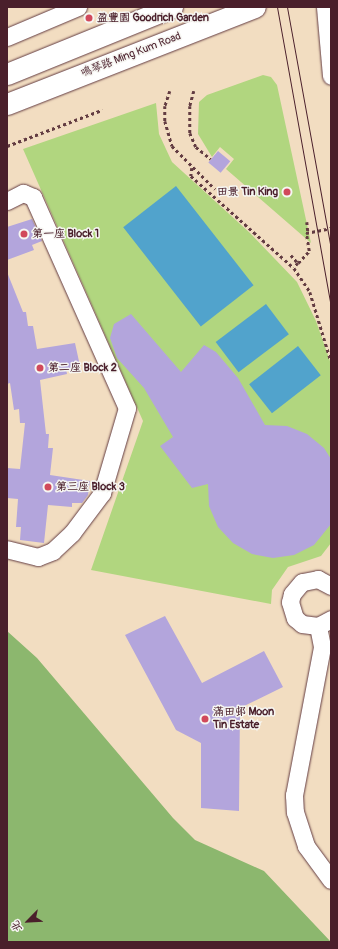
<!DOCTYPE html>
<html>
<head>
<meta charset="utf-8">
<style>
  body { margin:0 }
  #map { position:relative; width:338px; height:949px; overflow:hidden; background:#f2ddc1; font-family:Pangolin,"LXGW WenKai TC",sans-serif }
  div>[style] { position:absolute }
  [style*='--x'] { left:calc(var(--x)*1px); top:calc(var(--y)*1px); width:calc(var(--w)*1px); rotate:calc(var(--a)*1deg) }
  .green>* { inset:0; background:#b1d67f }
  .forest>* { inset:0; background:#8cb76e }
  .water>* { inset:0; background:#51a3cc; transform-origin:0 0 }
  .building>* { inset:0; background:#b3a5dc; transform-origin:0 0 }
  .path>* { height:2.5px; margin-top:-1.25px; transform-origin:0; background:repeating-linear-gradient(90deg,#633c42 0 3px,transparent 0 6px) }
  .roads { filter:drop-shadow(0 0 1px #633c42) drop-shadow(0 0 1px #633c42) }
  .minor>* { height:17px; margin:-8.5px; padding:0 8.5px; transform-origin:8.5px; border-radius:8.5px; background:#fff }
  .major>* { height:21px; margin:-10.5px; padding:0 10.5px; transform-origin:10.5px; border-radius:10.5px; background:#fff }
  .tram>* { height:1px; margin:-0.5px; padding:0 0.5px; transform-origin:0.5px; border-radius:0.5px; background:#4a1f2b }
  .dots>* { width:11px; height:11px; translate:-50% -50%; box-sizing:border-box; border:2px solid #f6f6f2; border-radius:50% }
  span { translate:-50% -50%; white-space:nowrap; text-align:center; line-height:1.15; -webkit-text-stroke:3px #f6f6f2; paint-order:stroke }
  .poi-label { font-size:11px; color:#4a1f2b; font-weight:700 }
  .left { translate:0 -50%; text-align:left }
  .right { translate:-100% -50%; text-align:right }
  .street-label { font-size:11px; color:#4a1f2b }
  .frame { position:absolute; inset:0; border:8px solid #4a1f2b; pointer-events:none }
  .north { position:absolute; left:8px; top:901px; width:40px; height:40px; -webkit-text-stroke:3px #f6f6f2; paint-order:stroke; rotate:246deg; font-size:11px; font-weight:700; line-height:16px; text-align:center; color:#4a1f2b }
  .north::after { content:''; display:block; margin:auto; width:14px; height:18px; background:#4a1f2b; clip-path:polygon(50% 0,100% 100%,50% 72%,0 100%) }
</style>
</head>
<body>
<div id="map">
  <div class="green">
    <i style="clip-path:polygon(263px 75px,271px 77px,277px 85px,311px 243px,226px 169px,234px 159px,220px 147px,212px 157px,198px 134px,199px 102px,207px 95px)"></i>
    <i style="clip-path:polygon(156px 103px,159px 134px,172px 162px,250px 233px,297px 282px,316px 321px,331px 364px,331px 543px,321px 556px,288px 567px,272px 590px,271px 604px,91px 570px,143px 421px,23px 149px)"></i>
  </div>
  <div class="forest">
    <i style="clip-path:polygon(7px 631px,37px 658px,173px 818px,195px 840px,264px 871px,331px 942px,7px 942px)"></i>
  </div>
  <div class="water">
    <i style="left:176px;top:186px;width:126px;height:67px;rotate:52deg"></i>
    <i style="left:266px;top:304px;width:38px;height:63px;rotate:53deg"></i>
    <i style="left:298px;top:346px;width:37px;height:62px;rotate:52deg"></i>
  </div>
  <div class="building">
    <i style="left:218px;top:151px;width:16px;height:15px;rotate:40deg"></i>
    <i style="clip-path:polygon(32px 219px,42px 241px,32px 245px,34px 250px,7px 260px,7px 227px)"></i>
    <i style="clip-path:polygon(7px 272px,23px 312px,26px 312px,28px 326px,33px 326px,37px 349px,75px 343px,80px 366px,66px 369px,67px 374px,40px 380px,46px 434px,49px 434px,48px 448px,53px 448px,50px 475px,90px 481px,88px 495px,82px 503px,72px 503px,72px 507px,48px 505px,44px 543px,20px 540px,21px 527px,16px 527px,18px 499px,7px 498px,7px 468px,20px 469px,25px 423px,20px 423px,19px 409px,14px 410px,10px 383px,7px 384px)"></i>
    <i style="clip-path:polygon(131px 314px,181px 372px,204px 345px,216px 352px,238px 378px,265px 425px,287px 426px,307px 434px,324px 448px,331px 459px,331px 524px,314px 545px,294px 555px,273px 558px,252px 554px,233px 543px,218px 527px,209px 506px,208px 484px,192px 488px,160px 446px,173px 437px,144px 388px,117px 358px,110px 338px,114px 324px)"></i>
    <i style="clip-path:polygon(165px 616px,202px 683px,264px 651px,283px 687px,240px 708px,239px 811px,201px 808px,201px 743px,176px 730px,125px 635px)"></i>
  </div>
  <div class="path">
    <i style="--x:170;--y:91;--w:16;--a:108"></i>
    <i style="--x:165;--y:106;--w:15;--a:90"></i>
    <i style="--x:165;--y:121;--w:26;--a:74"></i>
    <i style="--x:172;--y:146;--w:61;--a:45"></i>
    <i style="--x:194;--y:91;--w:16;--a:105"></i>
    <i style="--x:190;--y:106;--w:27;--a:90"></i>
    <i style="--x:190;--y:133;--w:15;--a:67"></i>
    <i style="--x:196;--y:147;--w:19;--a:39"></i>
    <i style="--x:7;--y:146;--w:102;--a:-20.8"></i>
    <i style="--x:192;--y:168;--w:8;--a:97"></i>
    <i style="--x:191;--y:176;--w:138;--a:41.8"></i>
    <i style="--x:307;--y:222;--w:10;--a:84"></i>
    <i style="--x:291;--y:255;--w:11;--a:49"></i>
    <i style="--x:298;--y:263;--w:16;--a:-47"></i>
    <i style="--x:309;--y:251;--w:18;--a:-99"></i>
    <i style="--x:306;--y:233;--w:25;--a:-11"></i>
    <i style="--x:298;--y:263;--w:6;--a:129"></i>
    <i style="--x:294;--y:268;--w:29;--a:56"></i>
    <i style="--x:310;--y:292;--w:72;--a:73.1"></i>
  </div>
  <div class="roads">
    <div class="minor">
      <i style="--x:325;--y:7;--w:69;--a:85"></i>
      <i style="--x:7;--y:37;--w:77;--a:-22.9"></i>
      <i style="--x:7;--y:201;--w:18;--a:-27"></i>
      <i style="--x:23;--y:193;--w:11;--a:22"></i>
      <i style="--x:33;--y:197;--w:231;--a:66"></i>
      <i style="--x:127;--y:408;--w:89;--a:106.4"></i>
      <i style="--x:102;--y:493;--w:50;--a:126.9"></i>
      <i style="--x:72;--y:533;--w:26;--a:137"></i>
      <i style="--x:53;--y:551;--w:16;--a:158"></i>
      <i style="--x:38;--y:557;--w:32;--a:-166"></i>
      <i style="--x:331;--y:586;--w:15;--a:-152"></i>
      <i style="--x:318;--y:579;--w:16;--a:169"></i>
      <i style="--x:302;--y:582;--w:16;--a:130"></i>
      <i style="--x:292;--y:594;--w:8;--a:104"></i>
      <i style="--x:290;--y:602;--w:17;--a:73"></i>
      <i style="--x:295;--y:618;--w:9;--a:41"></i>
      <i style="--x:302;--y:624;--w:16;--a:7"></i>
      <i style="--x:318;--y:626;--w:15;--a:-28"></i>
      <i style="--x:318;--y:626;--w:21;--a:79"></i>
      <i style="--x:322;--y:647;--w:151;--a:100.7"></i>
      <i style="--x:294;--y:795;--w:17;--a:87"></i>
      <i style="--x:295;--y:812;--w:36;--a:72"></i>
      <i style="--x:306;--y:846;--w:42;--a:53.7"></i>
    </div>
    <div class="major">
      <i style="--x:7;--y:74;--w:178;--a:-22.1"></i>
      <i style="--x:7;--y:104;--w:266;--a:-21.4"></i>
    </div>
  </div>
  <div class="tram">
    <i style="--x:277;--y:7;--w:306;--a:79.8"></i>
    <i style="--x:287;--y:7;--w:246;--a:79.7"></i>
  </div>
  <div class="dots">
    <i style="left:89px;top:18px;background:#d1495b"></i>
    <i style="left:287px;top:192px;background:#d1495b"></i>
    <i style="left:24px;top:234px;background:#d1495b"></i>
    <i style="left:40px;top:368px;background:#d1495b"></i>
    <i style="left:48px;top:487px;background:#d1495b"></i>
    <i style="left:205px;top:719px;background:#d1495b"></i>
  </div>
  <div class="poi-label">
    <span class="left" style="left:97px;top:18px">盈豐園 Goodrich Garden</span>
    <span class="right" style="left:278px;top:192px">田景 Tin King</span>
    <span class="left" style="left:32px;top:234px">第一座 Block 1</span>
    <span class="left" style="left:48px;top:368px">第二座 Block 2</span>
    <span class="left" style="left:56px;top:487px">第三座 Block 3</span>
    <span class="left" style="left:213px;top:719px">滿田邨 Moon<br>Tin Estate</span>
  </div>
  <div class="street-label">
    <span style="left:131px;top:55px;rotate:-21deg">鳴琴路 Ming Kum Road</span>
  </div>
  <div class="frame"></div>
  <div class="north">北</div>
</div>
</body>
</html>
